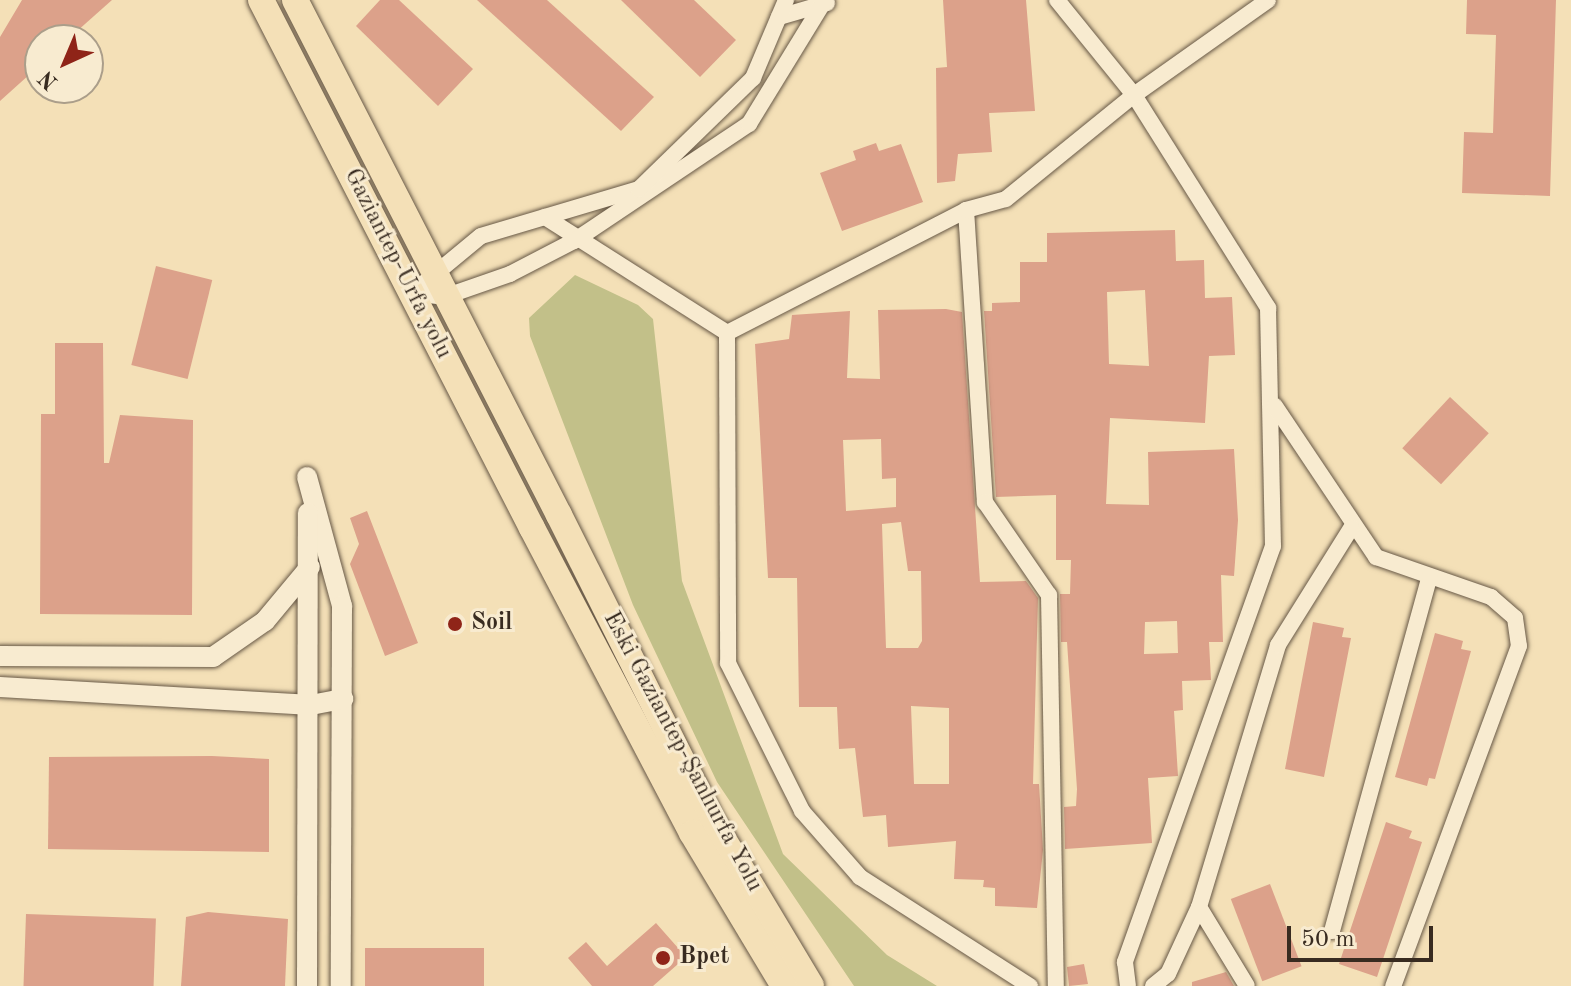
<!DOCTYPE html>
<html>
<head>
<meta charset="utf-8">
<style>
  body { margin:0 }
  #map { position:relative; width:1571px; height:986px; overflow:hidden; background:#f4e0b7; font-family:"Old Standard TT",serif }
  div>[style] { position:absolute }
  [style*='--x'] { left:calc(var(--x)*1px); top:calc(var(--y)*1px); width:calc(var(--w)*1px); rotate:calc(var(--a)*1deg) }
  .green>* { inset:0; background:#c2c089 }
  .building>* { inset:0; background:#dca18a; transform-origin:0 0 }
  .roads { filter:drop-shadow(0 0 2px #675846) drop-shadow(0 0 2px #675846) }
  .minor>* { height:16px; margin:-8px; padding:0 8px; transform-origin:8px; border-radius:8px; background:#f8ebd0 }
  .tertiary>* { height:20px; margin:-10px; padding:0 10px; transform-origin:10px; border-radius:10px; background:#f8ebd0 }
  .primary>* { height:26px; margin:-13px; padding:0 13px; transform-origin:13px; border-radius:13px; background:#f4e0b7 }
  .trunk>* { height:26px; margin:-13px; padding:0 13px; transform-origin:13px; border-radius:13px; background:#f4e0b7 }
  .dots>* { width:22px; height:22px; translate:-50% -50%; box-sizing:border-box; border:4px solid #f8ebd0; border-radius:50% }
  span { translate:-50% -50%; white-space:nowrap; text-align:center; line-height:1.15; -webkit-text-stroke:6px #f8ebd0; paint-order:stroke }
  .street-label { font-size:24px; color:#382b20 }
  .poi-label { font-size:24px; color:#382b20; font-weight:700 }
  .left { translate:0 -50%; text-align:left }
  .north { position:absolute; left:24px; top:24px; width:80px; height:80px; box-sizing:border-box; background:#f8ebd0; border:2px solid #ab9e8a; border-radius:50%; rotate:224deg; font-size:22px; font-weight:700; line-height:32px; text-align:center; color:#382b20 }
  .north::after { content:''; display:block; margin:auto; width:28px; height:36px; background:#8f2418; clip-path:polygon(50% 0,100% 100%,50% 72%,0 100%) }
  .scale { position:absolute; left:1287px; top:926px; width:146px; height:36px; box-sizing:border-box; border:4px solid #382b20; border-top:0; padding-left:10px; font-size:24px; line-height:28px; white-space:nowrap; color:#382b20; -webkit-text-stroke:6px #f8ebd0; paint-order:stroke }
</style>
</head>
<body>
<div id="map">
  <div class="green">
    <i style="clip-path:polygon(575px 275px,638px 305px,653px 319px,682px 581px,783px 854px,887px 955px,937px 986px,854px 986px,717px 782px,633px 605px,530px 336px,529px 318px)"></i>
  </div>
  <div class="building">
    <i style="clip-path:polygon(22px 0,112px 0,67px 40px,40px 40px,40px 65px,0 101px,0 37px)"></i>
    <i style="clip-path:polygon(380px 0,399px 0,473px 69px,438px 106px,356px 26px)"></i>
    <i style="clip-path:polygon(477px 0,547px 0,654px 97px,621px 131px)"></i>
    <i style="clip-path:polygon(621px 0,694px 0,736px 40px,700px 77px)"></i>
    <i style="clip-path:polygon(943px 0,1026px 0,1035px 111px,989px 113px,992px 152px,958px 154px,955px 181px,937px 183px,936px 68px,947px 67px)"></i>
    <i style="clip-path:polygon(1467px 0,1556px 0,1550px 196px,1462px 193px,1464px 132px,1493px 133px,1496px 35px,1466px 34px)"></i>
    <i style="clip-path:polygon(876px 143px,879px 151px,901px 144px,923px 202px,842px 231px,820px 173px,856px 160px,853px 151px)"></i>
    <i style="clip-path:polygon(evenodd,1175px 230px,1176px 261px,1204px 260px,1205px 298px,1232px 297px,1235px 355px,1209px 356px,1205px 423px,1110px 418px,1106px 504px,1149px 505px,1148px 452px,1234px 449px,1238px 520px,1234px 576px,1221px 575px,1223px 642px,1209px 642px,1211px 680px,1182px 681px,1183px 710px,1174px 711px,1178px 776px,1148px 778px,1152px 843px,1065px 849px,1064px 807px,1076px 806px,1077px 789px,1067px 642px,1061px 642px,1060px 594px,1070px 594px,1071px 560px,1056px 560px,1056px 495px,996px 497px,984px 311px,992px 311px,992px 303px,1020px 302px,1020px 262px,1047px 262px,1047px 233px,1175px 230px,1145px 290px,1149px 366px,1109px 364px,1107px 292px,1145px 290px,1175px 230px,1177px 621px,1178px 653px,1144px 654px,1145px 622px,1177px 621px)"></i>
    <i style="left:156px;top:266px;width:58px;height:102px;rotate:14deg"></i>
    <i style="clip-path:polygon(evenodd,946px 309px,962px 312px,980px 582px,1026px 581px,1038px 598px,1033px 784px,1039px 784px,1043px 850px,1037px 908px,995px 906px,995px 888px,983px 887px,984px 880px,954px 879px,956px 841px,888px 847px,886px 815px,863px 817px,855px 748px,839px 749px,837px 707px,799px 707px,797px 578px,768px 578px,755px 344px,789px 339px,792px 315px,850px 311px,847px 378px,880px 379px,878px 310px,946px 309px,881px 439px,882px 479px,896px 478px,896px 507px,846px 511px,843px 440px,881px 439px,946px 309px,901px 522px,908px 571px,921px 571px,922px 641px,918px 648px,886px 648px,882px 524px,901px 522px,946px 309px,911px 706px,949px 708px,949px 784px,914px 784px,911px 706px)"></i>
    <i style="clip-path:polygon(55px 343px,103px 343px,104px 463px,109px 463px,120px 415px,193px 420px,192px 615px,40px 614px,41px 414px,55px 414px)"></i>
    <i style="left:1450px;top:397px;width:53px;height:70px;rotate:43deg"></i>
    <i style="clip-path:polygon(367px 511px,418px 643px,385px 656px,350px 564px,359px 544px,350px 518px)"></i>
    <i style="clip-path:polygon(1313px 622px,1344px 628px,1342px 637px,1351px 638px,1324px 777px,1285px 769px)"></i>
    <i style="clip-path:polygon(1435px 633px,1463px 641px,1461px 649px,1471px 651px,1435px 779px,1429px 778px,1427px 786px,1395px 777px)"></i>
    <i style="clip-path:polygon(212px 756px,269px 759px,269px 852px,48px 849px,49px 757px)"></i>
    <i style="clip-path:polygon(1386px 822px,1412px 831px,1409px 838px,1422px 842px,1377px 977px,1339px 964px)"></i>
    <i style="left:1270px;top:884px;width:88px;height:42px;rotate:69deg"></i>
    <i style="clip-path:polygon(208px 912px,288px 919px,285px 986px,181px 986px,186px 917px)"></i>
    <i style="left:26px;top:914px;width:130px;height:72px;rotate:2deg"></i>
    <i style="clip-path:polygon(656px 923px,686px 957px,653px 986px,592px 986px,568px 958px,586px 942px,607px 966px)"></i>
    <i style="left:365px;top:948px;width:119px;height:38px"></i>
    <i style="clip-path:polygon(1084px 964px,1088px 984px,1069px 986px,1067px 967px)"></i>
    <i style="clip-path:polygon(1226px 972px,1234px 986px,1192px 986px,1192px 982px)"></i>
  </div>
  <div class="roads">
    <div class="minor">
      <i style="--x:1057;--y:0;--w:122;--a:51"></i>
      <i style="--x:1134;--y:95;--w:252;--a:57.8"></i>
      <i style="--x:1268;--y:308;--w:238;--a:88.8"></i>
      <i style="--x:1273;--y:546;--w:442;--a:109.6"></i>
      <i style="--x:1125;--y:962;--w:24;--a:83"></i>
      <i style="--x:779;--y:17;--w:50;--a:-16.3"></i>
      <i style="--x:966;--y:210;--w:293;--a:86.3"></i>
      <i style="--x:985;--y:502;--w:113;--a:55.5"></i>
      <i style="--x:1049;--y:595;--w:391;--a:89"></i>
      <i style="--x:545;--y:217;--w:216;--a:32.5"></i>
      <i style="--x:727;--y:333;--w:330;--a:89.8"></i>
      <i style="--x:728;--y:663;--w:165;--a:63.4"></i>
      <i style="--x:802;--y:811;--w:88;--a:48.7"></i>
      <i style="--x:860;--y:877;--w:202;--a:32.7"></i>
      <i style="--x:412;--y:293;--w:32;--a:7"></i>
      <i style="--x:444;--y:297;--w:70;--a:-19.2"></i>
      <i style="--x:510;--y:274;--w:72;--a:-27.3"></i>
      <i style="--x:574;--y:241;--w:211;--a:-33.8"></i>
      <i style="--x:749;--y:124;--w:145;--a:-58.5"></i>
      <i style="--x:412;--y:293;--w:89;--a:-39.6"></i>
      <i style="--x:481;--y:236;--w:165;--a:-16.6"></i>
      <i style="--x:639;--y:189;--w:159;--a:-44.2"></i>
      <i style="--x:753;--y:78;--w:85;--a:-67.1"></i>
      <i style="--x:727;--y:333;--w:269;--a:-27.2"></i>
      <i style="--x:966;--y:210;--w:41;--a:-15.4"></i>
      <i style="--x:1006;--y:199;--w:165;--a:-39.1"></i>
      <i style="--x:1134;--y:95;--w:164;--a:-35.3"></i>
      <i style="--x:1275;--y:406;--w:182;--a:56.2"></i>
      <i style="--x:1376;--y:557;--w:122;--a:19.2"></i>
      <i style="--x:1491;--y:597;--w:32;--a:41"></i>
      <i style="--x:1515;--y:618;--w:28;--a:82"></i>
      <i style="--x:1519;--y:646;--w:363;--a:110.3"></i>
      <i style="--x:1199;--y:907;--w:92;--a:58.7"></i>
      <i style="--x:1332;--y:931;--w:368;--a:-74.6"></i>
      <i style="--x:1153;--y:986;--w:19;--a:-39"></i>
      <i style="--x:1168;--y:974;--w:74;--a:-65.2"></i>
      <i style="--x:1199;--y:907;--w:274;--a:-73.2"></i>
      <i style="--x:1278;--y:645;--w:138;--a:-58"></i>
    </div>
    <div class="tertiary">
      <i style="--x:307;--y:477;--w:134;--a:74.8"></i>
      <i style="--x:342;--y:606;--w:380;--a:90.2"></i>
      <i style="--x:0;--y:656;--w:213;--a:0.3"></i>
      <i style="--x:213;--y:657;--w:63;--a:-34.7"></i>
      <i style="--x:265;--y:621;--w:70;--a:-50.2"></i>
      <i style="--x:0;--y:687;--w:312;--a:3.3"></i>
      <i style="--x:311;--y:705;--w:33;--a:-11"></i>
      <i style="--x:307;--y:986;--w:473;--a:-89.9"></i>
    </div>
    <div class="primary">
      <i style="--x:559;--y:515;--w:343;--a:63.4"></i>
      <i style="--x:713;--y:822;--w:191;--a:59.1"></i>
      <i style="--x:532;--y:528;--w:344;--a:62.3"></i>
      <i style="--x:692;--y:833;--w:179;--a:59"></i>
    </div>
    <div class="trunk">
      <i style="--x:261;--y:0;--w:593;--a:62.83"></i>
      <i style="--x:295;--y:0;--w:579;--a:62.86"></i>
    </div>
  </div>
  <div class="dots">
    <i style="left:455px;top:624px;background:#8f2418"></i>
    <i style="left:663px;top:958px;background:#8f2418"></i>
  </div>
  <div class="street-label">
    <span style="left:397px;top:264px;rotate:63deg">Gaziantep-Urfa yolu</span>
    <span style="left:682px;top:752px;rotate:62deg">Eski Gaziantep-Şanlıurfa Yolu</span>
  </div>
  <div class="poi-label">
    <span class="left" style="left:471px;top:624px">Soil</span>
    <span class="left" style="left:679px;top:958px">Bpet</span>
  </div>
  <div class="north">N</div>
  <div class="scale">50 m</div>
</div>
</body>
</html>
